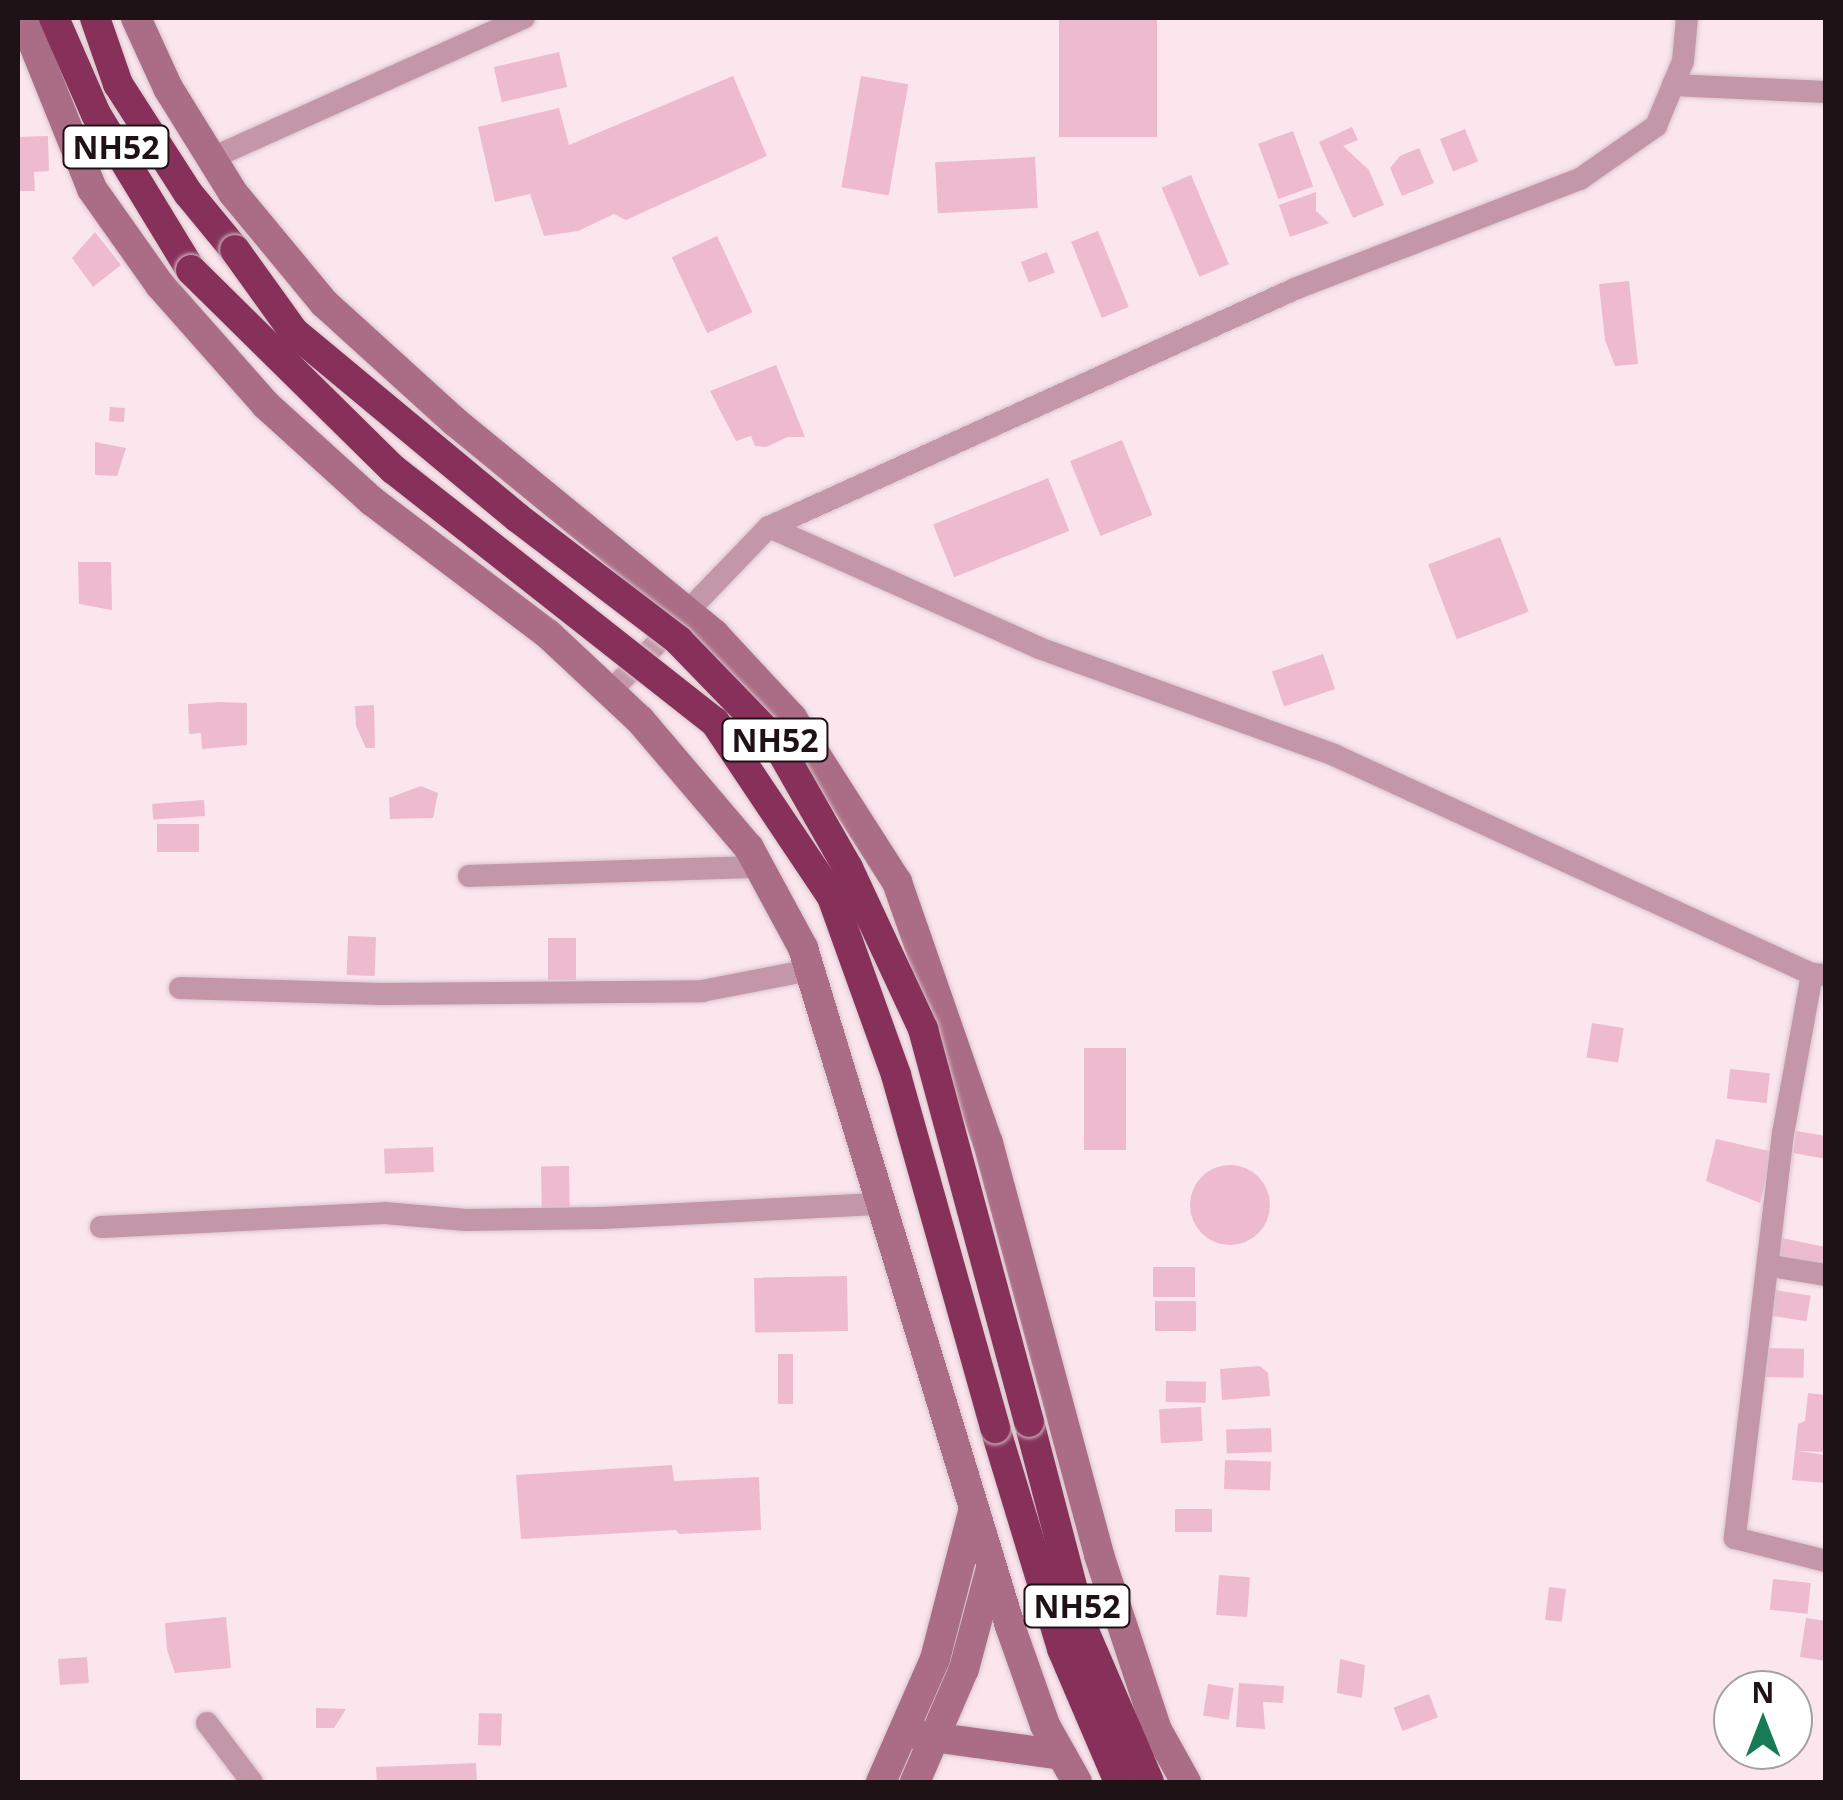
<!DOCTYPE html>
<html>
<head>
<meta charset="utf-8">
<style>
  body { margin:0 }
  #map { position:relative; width:1843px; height:1800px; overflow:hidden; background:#fce6ee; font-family:"Noto Sans",sans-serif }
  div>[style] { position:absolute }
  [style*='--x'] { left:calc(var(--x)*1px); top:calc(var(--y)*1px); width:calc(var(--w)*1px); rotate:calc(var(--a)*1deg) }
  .building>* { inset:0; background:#eebace; transform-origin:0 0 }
  .round { border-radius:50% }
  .roads { filter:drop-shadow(0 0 2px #d8c4cb) drop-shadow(0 0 2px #d8c4cb) }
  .street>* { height:22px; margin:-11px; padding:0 11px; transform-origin:11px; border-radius:11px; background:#c397a8 }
  .secondary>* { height:30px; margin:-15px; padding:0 15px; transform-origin:15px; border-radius:15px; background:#ab6d86 }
  .highway>* { height:30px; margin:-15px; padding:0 15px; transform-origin:15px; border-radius:15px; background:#87315a }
  .bridges { filter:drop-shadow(0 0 2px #d8c4cb) drop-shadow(0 0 2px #d8c4cb) }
  .highway-bridge>* { height:30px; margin:-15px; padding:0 15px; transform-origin:15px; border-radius:15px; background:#87315a }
  span { translate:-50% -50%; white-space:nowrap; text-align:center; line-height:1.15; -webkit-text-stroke:8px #fff; paint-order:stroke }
  .shield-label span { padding:2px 8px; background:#fff; border:2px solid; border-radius:8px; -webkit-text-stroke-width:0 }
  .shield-label { font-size:32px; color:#1e1216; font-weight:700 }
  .frame { position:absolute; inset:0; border:20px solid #1e1216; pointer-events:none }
  .north { position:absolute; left:1713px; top:1670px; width:100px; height:100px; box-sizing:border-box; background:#fff; border:2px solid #a5a0a2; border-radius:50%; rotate:0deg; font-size:28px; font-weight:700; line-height:40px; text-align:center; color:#1e1216 }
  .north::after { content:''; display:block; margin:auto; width:35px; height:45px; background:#177c55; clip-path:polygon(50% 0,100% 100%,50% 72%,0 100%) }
</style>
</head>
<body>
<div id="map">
  <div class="building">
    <i style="left:1059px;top:18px;width:98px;height:119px"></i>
    <i style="left:559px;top:52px;width:36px;height:67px;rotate:77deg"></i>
    <i style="clip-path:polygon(733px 76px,767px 156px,626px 220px,614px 214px,578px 231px,544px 236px,530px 194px,495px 202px,478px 127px,559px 108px,569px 145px)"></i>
    <i style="left:861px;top:76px;width:48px;height:113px;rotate:10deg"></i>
    <i style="clip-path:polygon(1352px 127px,1358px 140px,1343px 146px,1369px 170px,1384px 205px,1353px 218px,1319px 142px)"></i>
    <i style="left:1465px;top:129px;width:35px;height:27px;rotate:68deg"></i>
    <i style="left:1293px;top:131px;width:59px;height:37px;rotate:70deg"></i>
    <i style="clip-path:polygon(48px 136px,49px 171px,34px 172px,35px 191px,19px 191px,18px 137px)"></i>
    <i style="clip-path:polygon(1419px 148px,1434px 183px,1402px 196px,1390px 168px,1400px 156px)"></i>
    <i style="left:1035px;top:157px;width:51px;height:100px;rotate:87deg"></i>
    <i style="left:1191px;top:175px;width:97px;height:32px;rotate:67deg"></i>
    <i style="clip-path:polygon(1316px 192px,1316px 211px,1329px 223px,1290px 237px,1279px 205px)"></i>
    <i style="left:1098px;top:231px;width:82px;height:29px;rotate:68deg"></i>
    <i style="clip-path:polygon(95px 232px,121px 265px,93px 287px,72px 258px)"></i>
    <i style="left:717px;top:236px;width:84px;height:50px;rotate:65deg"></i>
    <i style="left:1047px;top:252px;width:22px;height:28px;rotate:69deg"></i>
    <i style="clip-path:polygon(1629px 281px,1638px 364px,1615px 366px,1605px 340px,1599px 284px)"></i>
    <i style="clip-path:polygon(776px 365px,805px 437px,788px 437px,766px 447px,755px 446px,751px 436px,736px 441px,710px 391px)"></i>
    <i style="left:110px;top:407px;width:15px;height:14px;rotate:4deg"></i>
    <i style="left:1122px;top:440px;width:81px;height:56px;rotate:68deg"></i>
    <i style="clip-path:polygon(95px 442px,126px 448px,117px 476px,95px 475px)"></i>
    <i style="left:1048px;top:478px;width:57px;height:124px;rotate:68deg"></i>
    <i style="left:1500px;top:537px;width:80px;height:77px;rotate:69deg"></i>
    <i style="clip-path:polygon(78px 562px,111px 562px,112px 610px,79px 604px)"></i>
    <i style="left:1323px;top:654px;width:37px;height:54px;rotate:71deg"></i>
    <i style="clip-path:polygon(219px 702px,247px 703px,247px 745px,202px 749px,201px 733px,189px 734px,188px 704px)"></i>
    <i style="clip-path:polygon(374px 705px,375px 748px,366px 748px,356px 726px,355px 706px)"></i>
    <i style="clip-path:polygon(421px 786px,438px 793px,433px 818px,390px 819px,389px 798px)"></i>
    <i style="left:204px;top:800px;width:16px;height:52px;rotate:86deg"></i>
    <i style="left:199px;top:824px;width:28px;height:42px;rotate:90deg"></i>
    <i style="left:348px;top:936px;width:28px;height:39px;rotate:2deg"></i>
    <i style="left:548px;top:938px;width:28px;height:42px"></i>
    <i style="left:1592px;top:1023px;width:32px;height:35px;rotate:9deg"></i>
    <i style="left:1084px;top:1048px;width:42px;height:102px"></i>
    <i style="left:1730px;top:1069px;width:40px;height:30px;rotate:6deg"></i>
    <i style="clip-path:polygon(1796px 1131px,1826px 1136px,1826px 1159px,1793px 1153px)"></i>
    <i style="clip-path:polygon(1716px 1139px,1773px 1152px,1760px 1203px,1706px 1181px)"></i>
    <i style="left:433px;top:1147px;width:25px;height:49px;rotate:88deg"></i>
    <i class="round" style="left:1190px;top:1165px;width:80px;height:80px"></i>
    <i style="left:569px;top:1166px;width:41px;height:28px;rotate:89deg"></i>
    <i style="left:1782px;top:1238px;width:45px;height:21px;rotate:12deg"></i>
    <i style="left:1153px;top:1267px;width:42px;height:30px"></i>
    <i style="left:847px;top:1276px;width:55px;height:93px;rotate:89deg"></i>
    <i style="left:1775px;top:1290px;width:36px;height:26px;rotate:9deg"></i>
    <i style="left:1155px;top:1301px;width:41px;height:30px"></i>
    <i style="left:1764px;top:1348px;width:40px;height:29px;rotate:1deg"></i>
    <i style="left:778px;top:1354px;width:15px;height:50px"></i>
    <i style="clip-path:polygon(1260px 1366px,1268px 1373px,1270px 1396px,1222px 1400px,1220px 1369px)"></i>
    <i style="left:1166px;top:1381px;width:40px;height:21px;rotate:1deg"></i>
    <i style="clip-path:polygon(1808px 1393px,1826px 1395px,1826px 1452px,1797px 1451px,1826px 1455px,1826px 1483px,1792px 1480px,1798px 1424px,1805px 1421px)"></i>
    <i style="left:1201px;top:1407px;width:34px;height:42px;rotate:87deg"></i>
    <i style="left:1271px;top:1428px;width:24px;height:45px;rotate:88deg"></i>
    <i style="left:1225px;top:1460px;width:46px;height:29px;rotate:2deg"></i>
    <i style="clip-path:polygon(672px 1465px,674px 1481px,759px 1477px,761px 1530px,679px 1534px,676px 1530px,521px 1539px,516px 1475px)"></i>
    <i style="left:1175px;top:1509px;width:37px;height:23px"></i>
    <i style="left:1219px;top:1575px;width:31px;height:40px;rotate:4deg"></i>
    <i style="left:1773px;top:1579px;width:38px;height:31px;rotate:6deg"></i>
    <i style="left:1549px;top:1587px;width:17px;height:33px;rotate:7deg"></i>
    <i style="clip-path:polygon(226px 1617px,231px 1668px,175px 1673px,167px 1650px,165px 1623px)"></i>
    <i style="clip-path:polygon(1806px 1618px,1826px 1621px,1826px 1661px,1800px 1657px)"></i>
    <i style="left:87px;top:1657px;width:26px;height:29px;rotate:86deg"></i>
    <i style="clip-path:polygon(1340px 1659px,1365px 1665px,1362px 1698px,1337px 1693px)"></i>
    <i style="clip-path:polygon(1239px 1683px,1284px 1686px,1283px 1703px,1263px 1702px,1265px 1729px,1236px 1727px)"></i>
    <i style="left:1208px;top:1684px;width:26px;height:32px;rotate:9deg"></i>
    <i style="left:1429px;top:1694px;width:25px;height:38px;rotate:69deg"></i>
    <i style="clip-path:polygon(316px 1708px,346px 1709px,334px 1728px,316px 1728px)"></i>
    <i style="left:479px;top:1713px;width:23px;height:32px;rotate:2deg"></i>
    <i style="clip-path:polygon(476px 1763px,477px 1782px,377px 1782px,376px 1767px)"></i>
  </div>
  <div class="roads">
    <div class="street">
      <i style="--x:1673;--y:85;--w:153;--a:2.6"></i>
      <i style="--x:212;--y:158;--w:342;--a:-24.2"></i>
      <i style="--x:769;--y:527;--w:296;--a:24.1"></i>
      <i style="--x:1039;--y:648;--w:314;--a:19.9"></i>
      <i style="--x:1334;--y:755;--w:526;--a:24.62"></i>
      <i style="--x:1812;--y:974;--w:14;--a:4"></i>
      <i style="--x:610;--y:692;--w:229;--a:-46.1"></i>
      <i style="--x:769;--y:527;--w:580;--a:-24.35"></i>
      <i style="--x:1297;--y:288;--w:303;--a:-21.1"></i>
      <i style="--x:1580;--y:179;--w:93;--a:-34.9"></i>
      <i style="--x:1656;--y:126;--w:70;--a:-67.4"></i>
      <i style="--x:1683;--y:61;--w:43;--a:-84.7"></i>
      <i style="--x:469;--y:876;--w:290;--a:-1.8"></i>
      <i style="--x:1812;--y:974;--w:162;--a:100.3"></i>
      <i style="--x:1783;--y:1133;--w:408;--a:96.8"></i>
      <i style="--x:1735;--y:1538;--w:94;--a:14.2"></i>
      <i style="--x:180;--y:988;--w:201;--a:1.7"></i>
      <i style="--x:381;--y:994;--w:321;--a:-0.5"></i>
      <i style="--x:702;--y:991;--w:110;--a:-11"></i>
      <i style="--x:101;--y:1227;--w:284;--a:-2.8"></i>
      <i style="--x:385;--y:1213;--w:81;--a:4.9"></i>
      <i style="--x:466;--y:1220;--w:136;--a:-0.8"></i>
      <i style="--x:602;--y:1218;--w:280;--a:-2.9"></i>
      <i style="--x:1771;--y:1266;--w:56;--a:9.3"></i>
      <i style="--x:207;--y:1723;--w:74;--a:52.7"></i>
    </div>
    <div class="secondary">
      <i style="--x:23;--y:18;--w:184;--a:68"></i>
      <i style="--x:92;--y:189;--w:118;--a:54.7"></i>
      <i style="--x:160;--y:285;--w:160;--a:48.5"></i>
      <i style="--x:266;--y:405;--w:143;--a:42.2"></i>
      <i style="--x:372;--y:501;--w:221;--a:37.1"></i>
      <i style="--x:548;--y:634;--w:126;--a:43.1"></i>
      <i style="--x:640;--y:720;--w:168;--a:49.6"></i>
      <i style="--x:749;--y:848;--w:114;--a:61.6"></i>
      <i style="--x:803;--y:948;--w:709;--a:73.02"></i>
      <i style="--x:1010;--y:1626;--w:105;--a:70.5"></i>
      <i style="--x:1045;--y:1725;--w:65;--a:60.7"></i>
      <i style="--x:136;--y:18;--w:77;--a:65.4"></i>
      <i style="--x:168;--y:88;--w:123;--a:58.2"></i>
      <i style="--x:233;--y:193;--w:143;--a:50.4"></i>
      <i style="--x:324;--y:303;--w:176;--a:42.2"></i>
      <i style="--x:454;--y:421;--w:336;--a:39.3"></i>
      <i style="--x:714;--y:634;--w:115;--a:47.1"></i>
      <i style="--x:792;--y:718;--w:195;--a:57.4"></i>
      <i style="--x:897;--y:882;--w:276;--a:70.8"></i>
      <i style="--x:988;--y:1143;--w:427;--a:74.9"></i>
      <i style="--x:1099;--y:1555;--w:184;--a:71.7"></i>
      <i style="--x:1157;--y:1730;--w:60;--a:60.9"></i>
      <i style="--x:918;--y:1735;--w:145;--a:7.9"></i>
      <i style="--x:881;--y:1782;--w:134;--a:-66.3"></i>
      <i style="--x:935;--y:1659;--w:152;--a:-75.5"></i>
      <i style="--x:915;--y:1782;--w:123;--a:-66.6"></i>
      <i style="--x:964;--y:1669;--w:105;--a:-75"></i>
    </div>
    <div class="highway">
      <i style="--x:54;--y:18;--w:105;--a:66.4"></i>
      <i style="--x:96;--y:114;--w:183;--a:58.7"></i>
      <i style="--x:95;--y:18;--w:70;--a:70.8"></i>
      <i style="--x:118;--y:84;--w:130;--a:57.3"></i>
      <i style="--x:188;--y:193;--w:74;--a:50.5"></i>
      <i style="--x:1029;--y:1422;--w:216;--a:75.3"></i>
      <i style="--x:1084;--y:1631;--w:164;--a:66.7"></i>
      <i style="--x:995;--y:1428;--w:231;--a:73.1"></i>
      <i style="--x:1062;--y:1649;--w:145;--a:66.8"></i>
    </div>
  </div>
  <div class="bridges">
    <div class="highway-bridge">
      <i style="--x:235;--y:250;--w:101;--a:54.3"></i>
      <i style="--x:294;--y:332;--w:291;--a:39.7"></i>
      <i style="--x:518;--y:518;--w:201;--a:37.3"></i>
      <i style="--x:678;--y:640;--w:139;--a:45.9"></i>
      <i style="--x:775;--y:740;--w:147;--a:60.3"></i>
      <i style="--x:848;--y:868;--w:178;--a:65"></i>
      <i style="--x:923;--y:1029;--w:407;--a:74.9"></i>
      <i style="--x:191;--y:270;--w:284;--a:44.6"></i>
      <i style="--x:393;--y:469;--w:410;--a:38.2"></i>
      <i style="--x:715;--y:722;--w:211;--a:56.2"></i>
      <i style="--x:832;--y:897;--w:189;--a:70.2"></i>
      <i style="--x:896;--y:1075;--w:367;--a:74.3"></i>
    </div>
  </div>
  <div class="shield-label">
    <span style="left:116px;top:147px">NH52</span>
    <span style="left:775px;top:740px">NH52</span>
    <span style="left:1077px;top:1606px">NH52</span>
  </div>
  <div class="frame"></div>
  <div class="north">N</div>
</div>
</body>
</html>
